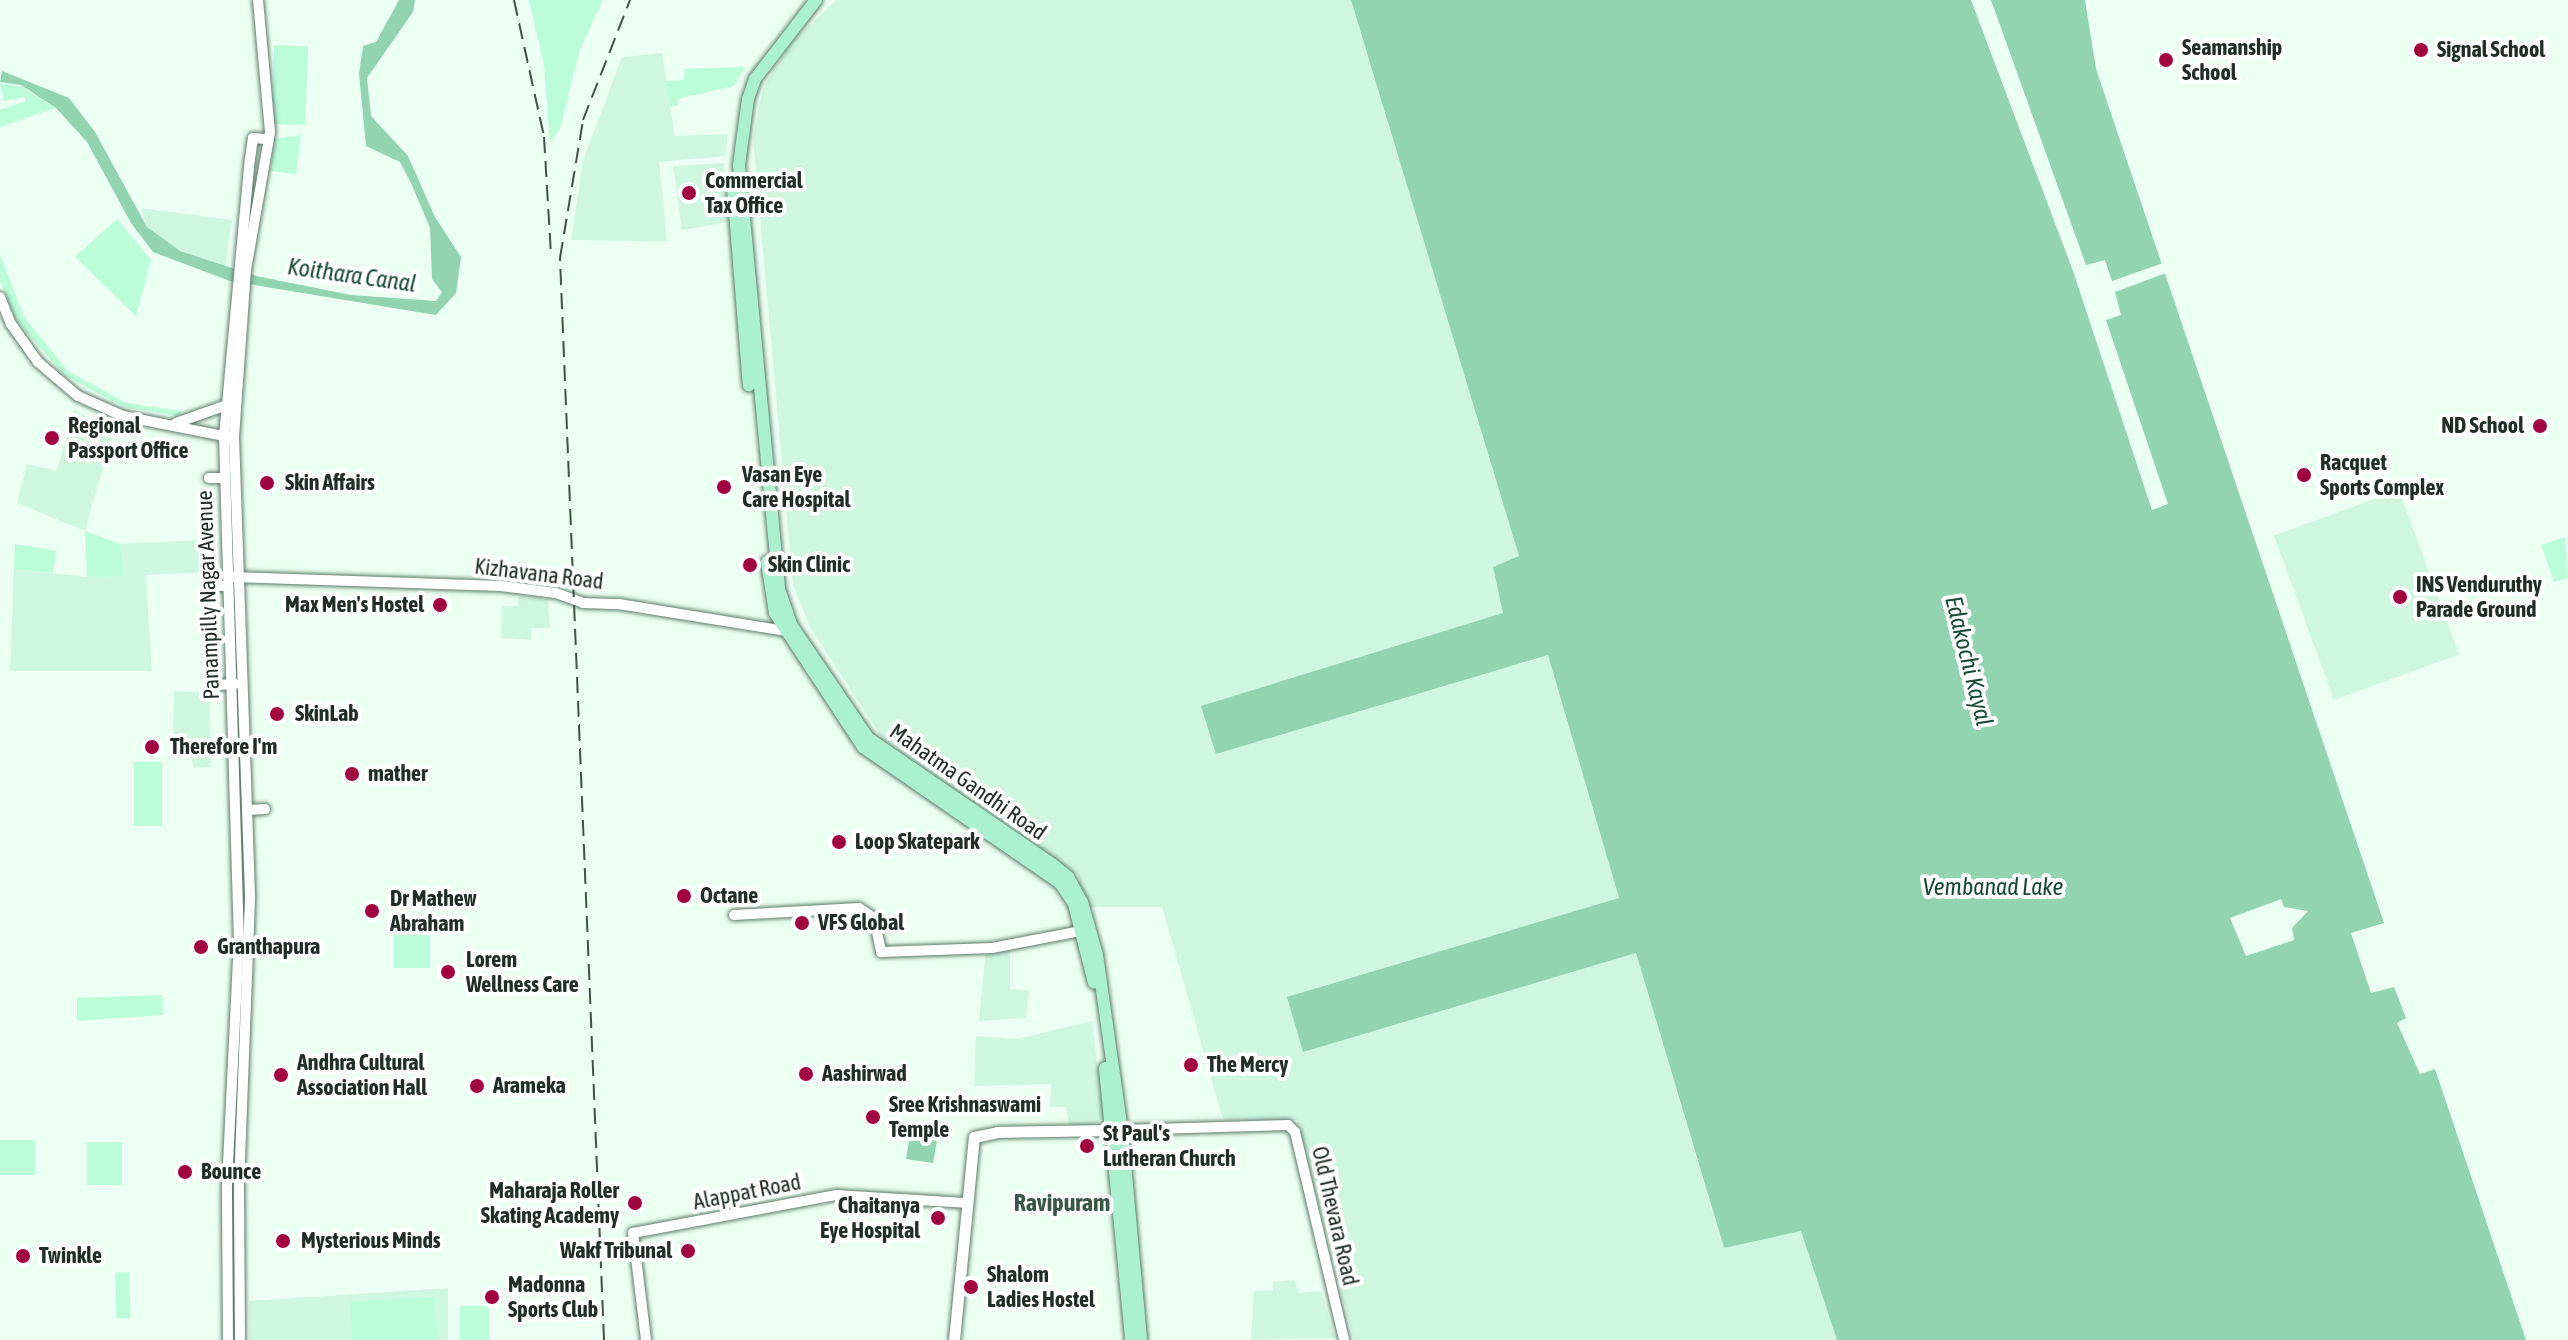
<!DOCTYPE html>
<html>
<head>
<meta charset="utf-8">
<style>
  body { margin:0 }
  #map { position:relative; width:2568px; height:1340px; overflow:hidden; background:#ebfff3; font-family:"Asap Condensed",sans-serif }
  div>[style] { position:absolute }
  [style*='--x'] { left:calc(var(--x)*1px); top:calc(var(--y)*1px); width:calc(var(--w)*1px); rotate:calc(var(--a)*1deg) }
  .built>* { inset:0; background:#cff7e0; transform-origin:0 0 }
  .green>* { inset:0; background:#bbfdd8; transform-origin:0 0 }
  .water>* { inset:0; background:#92d3b0 }
  .pier>* { inset:0; background:#ebfff3 }
  .roads { filter:drop-shadow(0 0 2px #5e7b6b) drop-shadow(0 0 2px #5e7b6b) }
  .tertiary>* { height:10px; margin:-5px; padding:0 5px; transform-origin:5px; border-radius:5px; background:#fff }
  .secondary>* { height:11px; margin:-5.5px; padding:0 5.5px; transform-origin:5.5px; border-radius:5.5px; background:#fff }
  .primary>* { height:12px; margin:-6px; padding:0 6px; transform-origin:6px; border-radius:6px; background:#abf1cf }
  .rail>* { height:2px; margin-top:-1px; transform-origin:0; background:repeating-linear-gradient(90deg,#435048 0 16px,transparent 0 24px) }
  .dots>* { width:22px; height:22px; translate:-50% -50%; box-sizing:border-box; border:4px solid #fff; border-radius:50% }
  span { translate:-50% -50%; white-space:nowrap; text-align:center; line-height:1.15; -webkit-text-stroke:8px #fff; paint-order:stroke }
  .poi-label { font-size:22px; color:#212d26; font-weight:700 }
  .left { translate:0 -50%; text-align:left }
  .right { translate:-100% -50%; text-align:right }
  .street-label { font-size:22px; color:#212d26 }
  .water-label { font-size:24px; color:#174a33; font-style:italic }
  .neighbourhood-label { font-size:24px; color:#3a5646; font-weight:700 }
</style>
</head>
<body>
<div id="map">
  <div class="built">
    <i style="clip-path:polygon(836px 0,1351px 0,1519px 556px,1493px 568px,1518px 665px,1548px 655px,1619px 898px,1619px 957px,1636px 953px,1723px 1248px,1801px 1230px,1837px 1340px,1354px 1340px,1297px 1120px,1223px 1119px,1162px 907px,1087px 907px,1077px 874px,882px 738px,810px 627px,793px 585px,753px 139px,763px 88px,791px 43px)"></i>
    <i style="clip-path:polygon(662px 53px,675px 136px,728px 134px,725px 156px,659px 162px,667px 241px,571px 240px,583px 161px,622px 57px)"></i>
    <i style="clip-path:polygon(724px 163px,728px 222px,682px 230px,673px 166px)"></i>
    <i style="clip-path:polygon(141px 208px,232px 220px,225px 266px,180px 251px,163px 240px,147px 227px)"></i>
    <i style="clip-path:polygon(74px 410px,113px 431px,85px 531px,17px 503px,27px 464px,57px 471px)"></i>
    <i style="left:2399px;top:490px;width:175px;height:133px;rotate:70deg"></i>
    <i style="clip-path:polygon(203px 540px,205px 572px,146px 575px,152px 671px,10px 671px,14px 569px,87px 577px,123px 576px,120px 544px)"></i>
    <i style="clip-path:polygon(519px 596px,548px 599px,550px 628px,531px 628px,531px 640px,501px 638px,502px 606px,518px 606px)"></i>
    <i style="clip-path:polygon(174px 691px,210px 693px,211px 767px,193px 768px,190px 743px,173px 743px)"></i>
    <i style="clip-path:polygon(1010px 948px,1010px 989px,1029px 991px,1026px 1018px,979px 1021px,986px 950px)"></i>
    <i style="clip-path:polygon(1092px 1021px,1104px 1117px,1094px 1125px,1069px 1126px,1066px 1107px,1050px 1107px,1051px 1084px,974px 1086px,976px 1036px,1017px 1039px)"></i>
    <i style="clip-path:polygon(1295px 1280px,1298px 1293px,1321px 1291px,1335px 1338px,1251px 1340px,1254px 1291px,1273px 1290px,1273px 1282px)"></i>
    <i style="clip-path:polygon(448px 1288px,448px 1340px,249px 1340px,249px 1301px)"></i>
  </div>
  <div class="green">
    <i style="clip-path:polygon(529px 0,603px 0,580px 49px,560px 129px,550px 141px,544px 65px)"></i>
    <i style="left:274px;top:45px;width:34px;height:79px;rotate:2deg"></i>
    <i style="clip-path:polygon(745px 67px,734px 86px,677px 99px,678px 105px,670px 107px,665px 81px,684px 80px,685px 69px)"></i>
    <i style="clip-path:polygon(0 83px,22px 87px,55px 108px,0 127px,0 110px,26px 101px,24px 97px,4px 101px)"></i>
    <i style="clip-path:polygon(301px 135px,296px 174px,270px 171px,275px 139px)"></i>
    <i style="clip-path:polygon(117px 219px,151px 260px,136px 316px,75px 257px)"></i>
    <i style="clip-path:polygon(0 254px,24px 317px,68px 371px,126px 403px,181px 411px,180px 416px,124px 407px,64px 375px,16px 320px,0 281px)"></i>
    <i style="clip-path:polygon(85px 531px,120px 544px,124px 576px,87px 577px)"></i>
    <i style="clip-path:polygon(2565px 537px,2568px 578px,2554px 582px,2541px 545px)"></i>
    <i style="clip-path:polygon(15px 544px,56px 551px,53px 573px,14px 569px)"></i>
    <i style="left:134px;top:762px;width:28px;height:64px"></i>
    <i style="left:394px;top:934px;width:36px;height:34px"></i>
    <i style="clip-path:polygon(162px 995px,163px 1015px,77px 1021px,77px 998px)"></i>
    <i style="left:0;top:1140px;width:35px;height:35px"></i>
    <i style="left:87px;top:1142px;width:35px;height:43px"></i>
    <i style="left:129px;top:1272px;width:46px;height:14px;rotate:88deg"></i>
    <i style="left:435px;top:1297px;width:43px;height:85px;rotate:87deg"></i>
    <i style="left:460px;top:1306px;width:29px;height:34px"></i>
  </div>
  <div class="water">
    <i style="clip-path:polygon(399px 0,415px 0,413px 12px,367px 78px,371px 116px,408px 156px,435px 217px,461px 257px,456px 293px,436px 315px,230px 281px,153px 252px,131px 223px,87px 142px,56px 108px,21px 85px,0 82px,2px 71px,69px 98px,95px 132px,147px 227px,180px 251px,256px 276px,351px 295px,436px 301px,442px 292px,432px 279px,430px 228px,411px 183px,400px 162px,366px 146px,359px 74px,363px 46px,376px 42px)"></i>
    <i style="clip-path:polygon(1351px 0,2085px 0,2096px 69px,2384px 923px,2351px 933px,2371px 993px,2394px 987px,2406px 1018px,2397px 1023px,2420px 1074px,2435px 1069px,2526px 1340px,1837px 1340px,1801px 1231px,1724px 1248px,1636px 953px,1303px 1052px,1287px 997px,1619px 898px,1548px 655px,1216px 754px,1201px 706px,1503px 613px,1493px 567px,1519px 556px)"></i>
    <i style="clip-path:polygon(918px 1132px,938px 1135px,933px 1163px,906px 1159px,910px 1135px)"></i>
  </div>
  <div class="pier">
    <i style="clip-path:polygon(1971px 0,1991px 0,2086px 265px,2105px 260px,2112px 281px,2163px 263px,2166px 273px,2115px 292px,2121px 315px,2106px 320px,2168px 504px,2152px 510px,2073px 271px)"></i>
    <i style="clip-path:polygon(2281px 899px,2284px 907px,2308px 911px,2292px 928px,2294px 940px,2246px 956px,2230px 918px)"></i>
  </div>
  <div class="roads">
    <div class="tertiary">
      <i style="--x:0;--y:297;--w:29;--a:68"></i>
      <i style="--x:11;--y:324;--w:47;--a:54.6"></i>
      <i style="--x:38;--y:362;--w:52;--a:40.4"></i>
      <i style="--x:78;--y:396;--w:49;--a:24"></i>
      <i style="--x:123;--y:416;--w:107;--a:11.3"></i>
      <i style="--x:176;--y:423;--w:57;--a:-19.4"></i>
      <i style="--x:209;--y:478;--w:15;--a:0"></i>
      <i style="--x:233;--y:577;--w:268;--a:1.9"></i>
      <i style="--x:501;--y:586;--w:55;--a:7.3"></i>
      <i style="--x:556;--y:593;--w:29;--a:20"></i>
      <i style="--x:583;--y:603;--w:36;--a:2"></i>
      <i style="--x:619;--y:604;--w:168;--a:9.2"></i>
      <i style="--x:210;--y:586;--w:17;--a:0"></i>
      <i style="--x:216;--y:685;--w:19;--a:-3"></i>
      <i style="--x:247;--y:810;--w:18;--a:-3"></i>
      <i style="--x:734;--y:915;--w:125;--a:-3.2"></i>
      <i style="--x:859;--y:908;--w:18;--a:34"></i>
      <i style="--x:874;--y:918;--w:35;--a:78"></i>
      <i style="--x:881;--y:952;--w:111;--a:-2.1"></i>
      <i style="--x:992;--y:948;--w:91;--a:-10.8"></i>
      <i style="--x:1122;--y:1130;--w:166;--a:-1.7"></i>
      <i style="--x:1288;--y:1125;--w:10;--a:45"></i>
      <i style="--x:1295;--y:1132;--w:214;--a:76.7"></i>
      <i style="--x:228;--y:1340;--w:156;--a:-90.4"></i>
      <i style="--x:227;--y:1184;--w:242;--a:-87.2"></i>
      <i style="--x:239;--y:942;--w:505;--a:-91.7"></i>
      <i style="--x:224;--y:437;--w:279;--a:-84.7"></i>
      <i style="--x:250;--y:159;--w:21;--a:-82"></i>
      <i style="--x:253;--y:138;--w:13;--a:4"></i>
      <i style="--x:240;--y:1340;--w:155;--a:-90.4"></i>
      <i style="--x:239;--y:1185;--w:290;--a:-87.8"></i>
      <i style="--x:250;--y:895;--w:458;--a:-92"></i>
      <i style="--x:234;--y:437;--w:167;--a:-85.9"></i>
      <i style="--x:246;--y:270;--w:140;--a:-80.1"></i>
      <i style="--x:270;--y:132;--w:133;--a:-95.2"></i>
      <i style="--x:646;--y:1340;--w:108;--a:-96.9"></i>
      <i style="--x:633;--y:1233;--w:207;--a:-10.6"></i>
      <i style="--x:836;--y:1195;--w:129;--a:3.5"></i>
    </div>
    <div class="secondary">
      <i style="--x:954;--y:1340;--w:204;--a:-84.4"></i>
      <i style="--x:974;--y:1137;--w:24;--a:-12"></i>
      <i style="--x:997;--y:1132;--w:120;--a:-1"></i>
    </div>
    <div class="primary">
      <i style="--x:816;--y:0;--w:100;--a:127.7"></i>
      <i style="--x:755;--y:79;--w:21;--a:109"></i>
      <i style="--x:748;--y:99;--w:67;--a:97.8"></i>
      <i style="--x:739;--y:165;--w:426;--a:84.6"></i>
      <i style="--x:779;--y:589;--w:39;--a:71"></i>
      <i style="--x:792;--y:626;--w:135;--a:55.8"></i>
      <i style="--x:868;--y:738;--w:223;--a:34.4"></i>
      <i style="--x:1052;--y:864;--w:21;--a:39"></i>
      <i style="--x:1068;--y:877;--w:29;--a:61"></i>
      <i style="--x:1082;--y:902;--w:55;--a:74.2"></i>
      <i style="--x:1097;--y:955;--w:177;--a:81.9"></i>
      <i style="--x:1122;--y:1130;--w:211;--a:84.8"></i>
      <i style="--x:733;--y:188;--w:198;--a:85.4"></i>
      <i style="--x:767;--y:562;--w:52;--a:81.1"></i>
      <i style="--x:775;--y:613;--w:160;--a:56.7"></i>
      <i style="--x:863;--y:747;--w:239;--a:34.6"></i>
      <i style="--x:1060;--y:883;--w:25;--a:56"></i>
      <i style="--x:1074;--y:904;--w:81;--a:75.8"></i>
      <i style="--x:1105;--y:1068;--w:273;--a:84.5"></i>
    </div>
  </div>
  <div class="rail">
    <i style="--x:514;--y:0;--w:140;--a:77.6"></i>
    <i style="--x:544;--y:137;--w:119;--a:86.6"></i>
    <i style="--x:604;--y:1340;--w:1083;--a:-92.33"></i>
    <i style="--x:560;--y:258;--w:140;--a:-80.5"></i>
    <i style="--x:583;--y:120;--w:129;--a:-68.6"></i>
  </div>
  <div class="dots">
    <i style="left:2421px;top:50px;background:#a1033f"></i>
    <i style="left:2166px;top:60px;background:#a1033f"></i>
    <i style="left:689px;top:193px;background:#a1033f"></i>
    <i style="left:2540px;top:426px;background:#a1033f"></i>
    <i style="left:52px;top:438px;background:#a1033f"></i>
    <i style="left:2304px;top:475px;background:#a1033f"></i>
    <i style="left:267px;top:483px;background:#a1033f"></i>
    <i style="left:724px;top:487px;background:#a1033f"></i>
    <i style="left:750px;top:565px;background:#a1033f"></i>
    <i style="left:2400px;top:597px;background:#a1033f"></i>
    <i style="left:440px;top:605px;background:#a1033f"></i>
    <i style="left:277px;top:714px;background:#a1033f"></i>
    <i style="left:152px;top:747px;background:#a1033f"></i>
    <i style="left:352px;top:774px;background:#a1033f"></i>
    <i style="left:839px;top:842px;background:#a1033f"></i>
    <i style="left:684px;top:896px;background:#a1033f"></i>
    <i style="left:372px;top:911px;background:#a1033f"></i>
    <i style="left:802px;top:923px;background:#a1033f"></i>
    <i style="left:201px;top:947px;background:#a1033f"></i>
    <i style="left:448px;top:972px;background:#a1033f"></i>
    <i style="left:1191px;top:1065px;background:#a1033f"></i>
    <i style="left:806px;top:1074px;background:#a1033f"></i>
    <i style="left:281px;top:1075px;background:#a1033f"></i>
    <i style="left:477px;top:1086px;background:#a1033f"></i>
    <i style="left:873px;top:1117px;background:#a1033f"></i>
    <i style="left:1087px;top:1146px;background:#a1033f"></i>
    <i style="left:185px;top:1172px;background:#a1033f"></i>
    <i style="left:635px;top:1203px;background:#a1033f"></i>
    <i style="left:938px;top:1218px;background:#a1033f"></i>
    <i style="left:283px;top:1241px;background:#a1033f"></i>
    <i style="left:688px;top:1251px;background:#a1033f"></i>
    <i style="left:23px;top:1256px;background:#a1033f"></i>
    <i style="left:971px;top:1287px;background:#a1033f"></i>
    <i style="left:492px;top:1297px;background:#a1033f"></i>
  </div>
  <div class="poi-label">
    <span class="left" style="left:2182px;top:60px">Seamanship<br>School</span>
    <span class="left" style="left:2437px;top:50px">Signal School</span>
    <span class="left" style="left:705px;top:193px">Commercial<br>Tax Office</span>
    <span class="left" style="left:68px;top:438px">Regional<br>Passport Office</span>
    <span class="right" style="left:2524px;top:426px">ND School</span>
    <span class="left" style="left:2320px;top:475px">Racquet<br>Sports Complex</span>
    <span class="left" style="left:742px;top:487px">Vasan Eye<br>Care Hospital</span>
    <span class="left" style="left:285px;top:483px">Skin Affairs</span>
    <span class="left" style="left:768px;top:565px">Skin Clinic</span>
    <span class="left" style="left:2416px;top:597px">INS Venduruthy<br>Parade Ground</span>
    <span class="right" style="left:424px;top:605px">Max Men's Hostel</span>
    <span class="left" style="left:295px;top:714px">SkinLab</span>
    <span class="left" style="left:170px;top:747px">Therefore I'm</span>
    <span class="left" style="left:368px;top:774px">mather</span>
    <span class="left" style="left:855px;top:842px">Loop Skatepark</span>
    <span class="left" style="left:700px;top:896px">Octane</span>
    <span class="left" style="left:390px;top:911px">Dr Mathew<br>Abraham</span>
    <span class="left" style="left:818px;top:923px">VFS Global</span>
    <span class="left" style="left:217px;top:947px">Granthapura</span>
    <span class="left" style="left:466px;top:972px">Lorem<br>Wellness Care</span>
    <span class="left" style="left:297px;top:1075px">Andhra Cultural<br>Association Hall</span>
    <span class="left" style="left:1207px;top:1065px">The Mercy</span>
    <span class="left" style="left:822px;top:1074px">Aashirwad</span>
    <span class="left" style="left:493px;top:1086px">Arameka</span>
    <span class="left" style="left:889px;top:1117px">Sree Krishnaswami<br>Temple</span>
    <span class="left" style="left:1103px;top:1146px">St Paul's<br>Lutheran Church</span>
    <span class="left" style="left:201px;top:1172px">Bounce</span>
    <span class="right" style="left:619px;top:1203px">Maharaja Roller<br>Skating Academy</span>
    <span class="right" style="left:920px;top:1218px">Chaitanya<br>Eye Hospital</span>
    <span class="left" style="left:301px;top:1241px">Mysterious Minds</span>
    <span class="right" style="left:672px;top:1251px">Wakf Tribunal</span>
    <span class="left" style="left:39px;top:1256px">Twinkle</span>
    <span class="left" style="left:987px;top:1287px">Shalom<br>Ladies Hostel</span>
    <span class="left" style="left:508px;top:1297px">Madonna<br>Sports Club</span>
  </div>
  <div class="street-label">
    <span style="left:539px;top:574px;rotate:7deg">Kizhavana Road</span>
    <span style="left:208px;top:595px;rotate:-92deg">Panampilly Nagar Avenue</span>
    <span style="left:968px;top:782px;rotate:35deg">Mahatma Gandhi Road</span>
    <span style="left:747px;top:1192px;rotate:-11deg">Alappat Road</span>
    <span style="left:1335px;top:1216px;rotate:77deg">Old Thevara Road</span>
  </div>
  <div class="water-label">
    <span style="left:352px;top:275px;rotate:8deg">Koithara Canal</span>
    <span style="left:1969px;top:661px;rotate:76deg">Edakochi Kayal</span>
    <span style="left:1993px;top:887px">Vembanad Lake</span>
  </div>
  <div class="neighbourhood-label">
    <span style="left:1062px;top:1203px">Ravipuram</span>
  </div>
</div>
</body>
</html>
